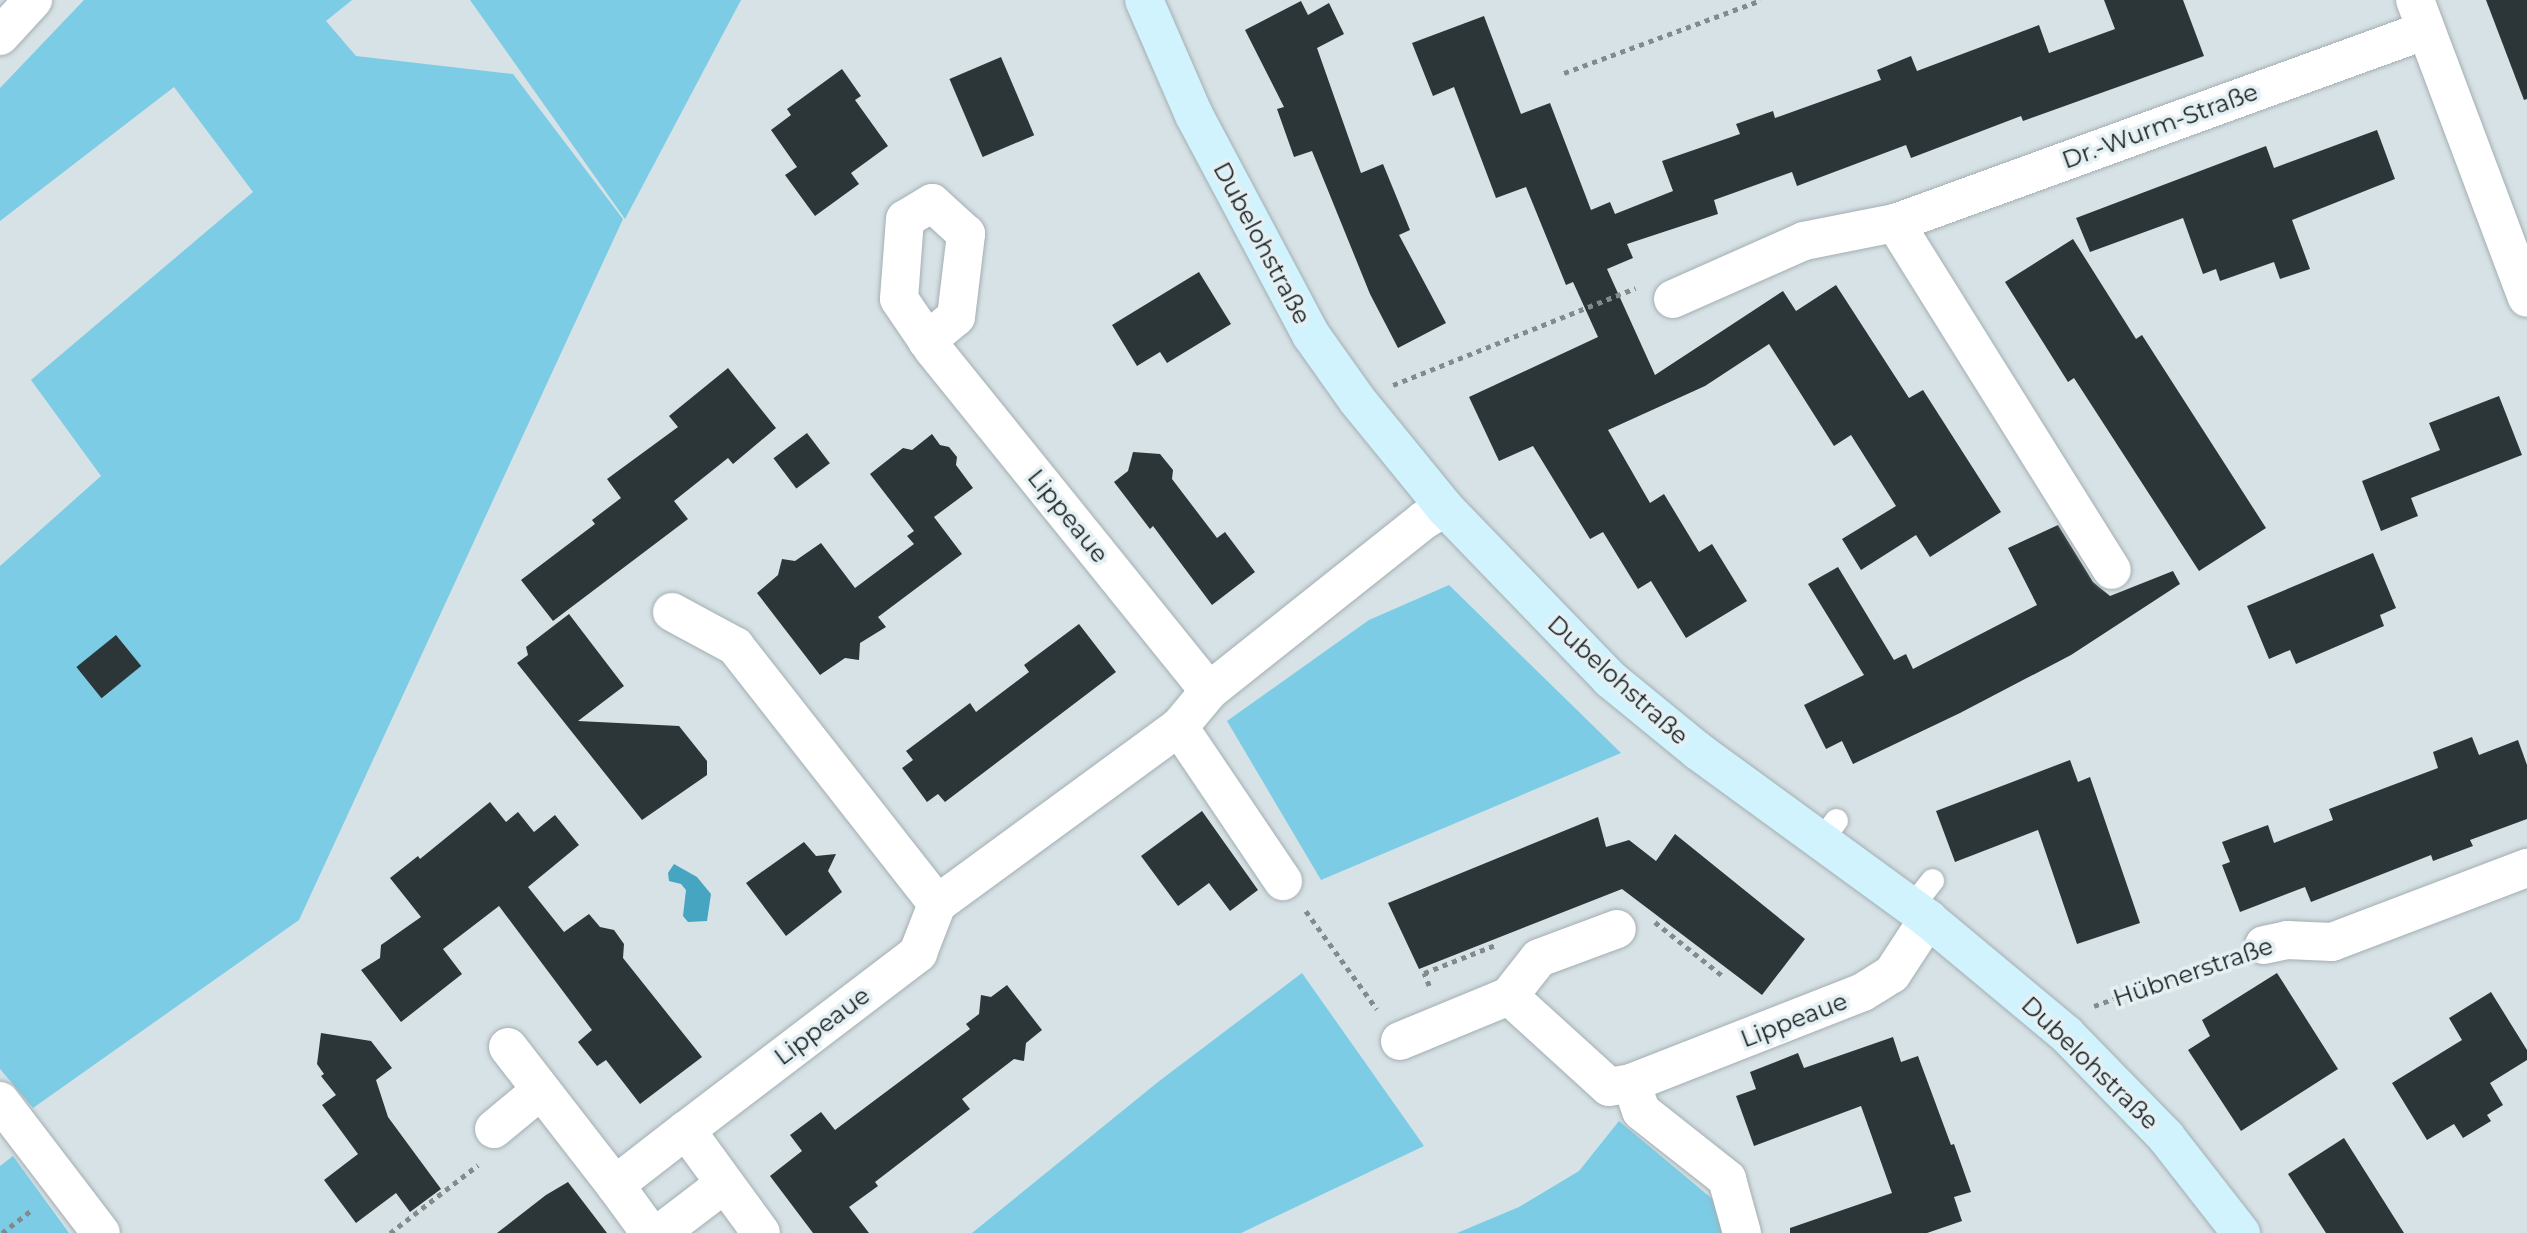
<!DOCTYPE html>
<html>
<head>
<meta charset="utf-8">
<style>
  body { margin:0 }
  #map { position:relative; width:2527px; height:1233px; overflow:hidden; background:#d7e2e6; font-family:Montserrat,sans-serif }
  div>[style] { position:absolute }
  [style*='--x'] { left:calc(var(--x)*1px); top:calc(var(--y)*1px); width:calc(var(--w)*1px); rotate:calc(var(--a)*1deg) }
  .green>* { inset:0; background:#7ccce5 }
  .water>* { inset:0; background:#46a5c1 }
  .building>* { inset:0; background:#2c3538; transform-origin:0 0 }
  .path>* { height:4.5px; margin-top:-2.25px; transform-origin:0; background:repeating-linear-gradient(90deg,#828a8c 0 5px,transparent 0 10px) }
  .roads { filter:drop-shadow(0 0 2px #a3aeb2) drop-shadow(0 0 2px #a3aeb2) }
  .service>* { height:23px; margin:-11.5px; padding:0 11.5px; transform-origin:11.5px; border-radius:11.5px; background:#fff }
  .minor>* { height:38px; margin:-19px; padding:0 19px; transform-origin:19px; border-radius:19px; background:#fff }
  .secondary>* { height:38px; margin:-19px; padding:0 19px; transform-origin:19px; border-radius:19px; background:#d0f3fd }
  span { translate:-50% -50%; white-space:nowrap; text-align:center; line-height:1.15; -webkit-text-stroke:7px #e4f0f3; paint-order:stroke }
  .street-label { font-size:24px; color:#1b1f20 }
</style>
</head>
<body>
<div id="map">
  <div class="green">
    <i style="clip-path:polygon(84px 0,352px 0,326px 21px,356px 56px,513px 74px,623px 219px,299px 920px,33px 1108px,0 1069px,0 566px,101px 476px,31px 380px,253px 192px,174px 87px,0 221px,0 88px)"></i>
    <i style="clip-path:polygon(470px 0,741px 0,625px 219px)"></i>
    <i style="clip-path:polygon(1449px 585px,1621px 753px,1321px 880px,1227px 721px,1369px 620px)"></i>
    <i style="clip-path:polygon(1302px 973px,1424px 1146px,1241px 1233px,972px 1233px,1158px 1082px)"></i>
    <i style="clip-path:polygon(1619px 1121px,1716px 1202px,1727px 1233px,1457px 1233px,1519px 1207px,1579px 1171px)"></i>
    <i style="clip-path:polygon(13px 1156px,69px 1233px,0 1233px,0 1166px)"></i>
  </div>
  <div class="water">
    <i style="clip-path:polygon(674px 864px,697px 877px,711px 894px,707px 921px,688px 922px,683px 916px,686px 890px,681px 884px,669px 881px,668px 873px)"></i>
  </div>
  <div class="building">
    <i style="clip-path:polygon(2104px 0,2183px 0,2204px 56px,2023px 121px,2021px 116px,1911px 158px,1906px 145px,1797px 186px,1792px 172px,1714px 200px,1718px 214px,1627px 244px,1633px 258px,1607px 269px,1655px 375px,1783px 291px,1796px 311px,1836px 285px,1909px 398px,1923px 390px,2001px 512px,1930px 557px,1916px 535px,1861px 570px,1842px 539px,1896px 506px,1851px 435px,1834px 446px,1769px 344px,1705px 386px,1608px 430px,1650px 503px,1664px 494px,1699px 552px,1712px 544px,1747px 601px,1686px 638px,1651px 581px,1638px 589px,1603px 532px,1590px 539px,1533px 446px,1499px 461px,1469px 397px,1598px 337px,1573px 282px,1566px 285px,1526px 187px,1496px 198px,1454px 87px,1433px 96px,1412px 43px,1484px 16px,1521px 114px,1550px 103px,1591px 210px,1610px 202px,1615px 214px,1673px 191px,1662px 161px,1740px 134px,1736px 124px,1773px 111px,1775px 118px,1881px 80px,1877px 70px,1911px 56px,1917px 71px,2039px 25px,2049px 53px,2115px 29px)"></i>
    <i style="clip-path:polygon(2486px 0,2527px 0,2527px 99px,2524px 100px)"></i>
    <i style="clip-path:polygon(1301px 1px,1308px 15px,1329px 3px,1344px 34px,1317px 48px,1361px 173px,1383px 164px,1410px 230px,1399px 235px,1446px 323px,1398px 348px,1370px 294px,1312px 151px,1294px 157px,1277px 109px,1284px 107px,1245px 30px)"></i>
    <i style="left:1001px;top:57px;width:85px;height:56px;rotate:67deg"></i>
    <i style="clip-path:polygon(842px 69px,861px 96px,855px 100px,888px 146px,851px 173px,859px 184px,815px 216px,785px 175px,797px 167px,771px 130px,791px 115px,787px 109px)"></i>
    <i style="clip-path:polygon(2377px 130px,2395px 179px,2292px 220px,2310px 269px,2280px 279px,2274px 262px,2220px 281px,2216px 269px,2203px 274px,2183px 218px,2090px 252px,2076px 218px,2266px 146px,2274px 168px)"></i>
    <i style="clip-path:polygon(2073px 239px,2136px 339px,2142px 335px,2266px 528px,2199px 571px,2074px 378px,2068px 382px,2005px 282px)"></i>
    <i style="clip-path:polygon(1199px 272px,1231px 324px,1167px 363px,1160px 352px,1137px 366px,1112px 325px)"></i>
    <i style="clip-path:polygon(728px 368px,776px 428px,733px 464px,728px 458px,674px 501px,688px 519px,553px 621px,521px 580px,595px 524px,592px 520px,621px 498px,607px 479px,678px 427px,669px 416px)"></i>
    <i style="clip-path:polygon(2499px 396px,2522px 455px,2411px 498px,2418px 516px,2381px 531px,2362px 481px,2440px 450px,2429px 423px)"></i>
    <i style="left:807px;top:433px;width:38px;height:42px;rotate:53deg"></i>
    <i style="clip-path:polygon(932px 434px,940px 445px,949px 447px,957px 457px,956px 465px,973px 488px,934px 517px,962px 554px,878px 617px,886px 627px,860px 643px,859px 660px,845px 658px,820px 675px,757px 593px,778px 575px,782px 559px,795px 561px,821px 543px,855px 588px,914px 544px,907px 536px,914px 531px,870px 474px,903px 448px,912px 450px)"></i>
    <i style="clip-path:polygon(1133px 452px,1160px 454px,1173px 470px,1172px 479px,1217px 538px,1225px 532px,1255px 572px,1212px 605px,1153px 526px,1150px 529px,1114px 482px,1128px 471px)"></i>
    <i style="clip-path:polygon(2058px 525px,2093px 582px,2110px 596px,2173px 571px,2180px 584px,2071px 655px,1960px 713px,1853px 764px,1842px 741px,1826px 749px,1804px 705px,1864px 675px,1808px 584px,1838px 567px,1894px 660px,1906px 654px,1913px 669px,2037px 605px,2008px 548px)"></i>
    <i style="clip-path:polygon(2373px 553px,2396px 608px,2380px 615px,2384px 626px,2296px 664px,2290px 650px,2269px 659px,2247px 606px)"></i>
    <i style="clip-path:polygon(569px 614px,624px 686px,578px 721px,679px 726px,707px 761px,707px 775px,642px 820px,517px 663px,528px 655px,526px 647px)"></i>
    <i style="clip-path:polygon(1079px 624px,1116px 672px,945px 802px,938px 794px,927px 802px,902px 768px,913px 760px,906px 751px,970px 703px,976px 712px,1029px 672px,1024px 665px)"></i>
    <i style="left:116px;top:635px;width:40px;height:51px;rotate:51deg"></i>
    <i style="clip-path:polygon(2472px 737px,2479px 755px,2518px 740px,2527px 765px,2527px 819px,2470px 840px,2473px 846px,2433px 861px,2431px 855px,2311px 902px,2305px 887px,2240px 912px,2222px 865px,2230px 862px,2222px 842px,2268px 825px,2274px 843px,2333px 820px,2329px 809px,2438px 768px,2433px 752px)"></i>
    <i style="clip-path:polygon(2070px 760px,2078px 782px,2090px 777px,2140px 923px,2077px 944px,2038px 830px,1955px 862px,1936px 811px)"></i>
    <i style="clip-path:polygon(490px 802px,506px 822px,518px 812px,534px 832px,555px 815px,579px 845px,528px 887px,564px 932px,589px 914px,600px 927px,614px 930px,624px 944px,623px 958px,702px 1057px,640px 1104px,606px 1060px,597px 1066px,578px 1042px,592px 1030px,499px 906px,443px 949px,462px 974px,401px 1022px,361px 970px,380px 958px,381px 945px,421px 917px,390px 878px,418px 856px,420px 859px)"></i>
    <i style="clip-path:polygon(1202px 811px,1258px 890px,1230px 911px,1209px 883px,1178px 906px,1141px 856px)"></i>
    <i style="clip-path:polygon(1598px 817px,1606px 847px,1629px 840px,1656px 861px,1675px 834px,1805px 939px,1762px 995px,1622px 889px,1419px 969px,1388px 903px)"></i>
    <i style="clip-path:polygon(804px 842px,816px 856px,836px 854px,828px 871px,842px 892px,786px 936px,746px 883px)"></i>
    <i style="clip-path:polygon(2277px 973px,2338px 1069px,2241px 1131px,2188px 1050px,2210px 1036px,2202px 1020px)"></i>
    <i style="clip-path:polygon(1007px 985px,1042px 1030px,1026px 1043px,1024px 1061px,1014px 1059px,962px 1099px,970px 1109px,875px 1182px,878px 1186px,849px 1207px,869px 1233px,813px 1233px,770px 1176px,802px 1151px,790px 1135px,821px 1112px,835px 1130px,970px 1029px,966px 1024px,979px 1014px,981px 995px,991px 997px)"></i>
    <i style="clip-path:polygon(2491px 992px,2527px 1050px,2527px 1060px,2490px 1083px,2503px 1105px,2487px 1115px,2491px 1121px,2463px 1138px,2454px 1124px,2427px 1140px,2392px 1083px,2462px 1040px,2449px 1018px)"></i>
    <i style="clip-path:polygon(321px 1033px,371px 1041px,392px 1068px,376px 1080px,388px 1117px,441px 1189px,410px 1212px,396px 1193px,356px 1223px,324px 1180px,358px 1154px,322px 1105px,336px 1095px,321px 1076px,324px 1074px,317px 1064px)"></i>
    <i style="clip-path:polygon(1893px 1037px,1901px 1062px,1918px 1056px,1951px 1145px,1954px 1144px,1971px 1192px,1954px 1197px,1962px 1221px,1927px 1233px,1790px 1233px,1790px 1228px,1892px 1193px,1861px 1106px,1754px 1146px,1736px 1096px,1756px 1089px,1750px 1072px,1798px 1053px,1804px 1068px)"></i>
    <i style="clip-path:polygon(2344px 1138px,2404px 1233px,2326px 1233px,2288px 1174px)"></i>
    <i style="clip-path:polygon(568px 1182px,607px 1233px,497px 1233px,546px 1195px)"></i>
  </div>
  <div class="path">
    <i style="--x:1564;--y:73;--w:210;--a:-20.3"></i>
    <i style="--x:1393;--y:385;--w:261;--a:-21.8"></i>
    <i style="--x:1306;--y:911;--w:121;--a:54.1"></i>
    <i style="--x:1655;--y:922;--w:87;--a:38.5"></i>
    <i style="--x:1429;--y:986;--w:14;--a:-111"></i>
    <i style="--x:1424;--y:973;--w:79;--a:-21.4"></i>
    <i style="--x:2094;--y:1006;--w:142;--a:-20.2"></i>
    <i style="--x:2;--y:1233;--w:39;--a:-38"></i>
    <i style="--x:390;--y:1233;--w:111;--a:-37.7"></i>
  </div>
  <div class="roads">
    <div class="service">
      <i style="--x:1820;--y:842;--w:27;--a:-54"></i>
      <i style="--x:1911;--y:907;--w:34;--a:-52"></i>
    </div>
    <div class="minor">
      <i style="--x:2415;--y:0;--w:318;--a:69.4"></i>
      <i style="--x:0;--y:36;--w:49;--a:-47.5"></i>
      <i style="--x:1895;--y:223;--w:409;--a:58"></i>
      <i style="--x:1673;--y:299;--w:143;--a:-23.9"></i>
      <i style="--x:1804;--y:241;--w:93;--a:-11.2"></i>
      <i style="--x:1895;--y:223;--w:565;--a:-19.97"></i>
      <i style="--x:927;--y:341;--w:38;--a:-40"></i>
      <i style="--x:956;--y:317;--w:84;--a:-83.1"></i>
      <i style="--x:966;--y:234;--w:46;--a:-137.6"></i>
      <i style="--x:932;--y:203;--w:31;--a:149"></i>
      <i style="--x:905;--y:219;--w:80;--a:94.3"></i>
      <i style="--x:899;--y:299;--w:60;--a:55.8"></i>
      <i style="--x:933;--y:349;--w:439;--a:51.1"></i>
      <i style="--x:672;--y:612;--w:72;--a:28.4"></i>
      <i style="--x:735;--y:646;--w:328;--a:51.9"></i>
      <i style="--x:1179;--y:727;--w:186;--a:56"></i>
      <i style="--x:2264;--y:945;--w:24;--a:-12"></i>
      <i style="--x:2287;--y:940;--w:45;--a:2.5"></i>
      <i style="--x:2332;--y:942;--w:209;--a:-20.8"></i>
      <i style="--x:1509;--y:996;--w:135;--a:42.3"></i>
      <i style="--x:1609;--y:1087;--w:22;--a:-10"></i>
      <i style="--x:1631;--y:1083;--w:249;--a:-21.4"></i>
      <i style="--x:1863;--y:992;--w:34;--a:-32"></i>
      <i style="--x:1892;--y:974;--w:66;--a:-56.8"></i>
      <i style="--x:1400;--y:1041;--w:118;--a:-22.4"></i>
      <i style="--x:1509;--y:996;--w:48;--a:-51.7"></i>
      <i style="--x:1539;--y:958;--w:83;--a:-20.4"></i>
      <i style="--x:508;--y:1047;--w:175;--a:52.2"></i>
      <i style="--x:615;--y:1185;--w:90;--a:-37.8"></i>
      <i style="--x:686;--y:1130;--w:127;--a:53.9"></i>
      <i style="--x:1631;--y:1083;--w:30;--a:70"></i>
      <i style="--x:1641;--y:1111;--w:110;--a:38.3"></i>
      <i style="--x:1727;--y:1179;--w:56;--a:74.5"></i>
      <i style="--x:0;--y:1101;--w:166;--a:52.6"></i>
      <i style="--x:494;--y:1129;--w:61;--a:-39.7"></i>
      <i style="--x:686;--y:1130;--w:292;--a:-37.3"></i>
      <i style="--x:918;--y:953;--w:53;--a:-68.8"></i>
      <i style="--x:937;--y:904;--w:300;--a:-36.2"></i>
      <i style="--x:1179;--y:727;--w:47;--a:-50.2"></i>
      <i style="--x:1209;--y:691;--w:275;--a:-38.5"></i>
      <i style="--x:1424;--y:520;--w:24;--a:-30"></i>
      <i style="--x:615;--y:1185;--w:59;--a:53.9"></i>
      <i style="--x:660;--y:1233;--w:79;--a:-37.3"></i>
    </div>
    <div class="secondary">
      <i style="--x:1144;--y:0;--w:125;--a:66.5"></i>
      <i style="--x:1194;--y:115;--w:249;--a:62"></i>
      <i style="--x:1311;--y:335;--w:80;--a:54.7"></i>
      <i style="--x:1357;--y:400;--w:139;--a:50.8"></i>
      <i style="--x:1445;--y:508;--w:238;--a:46"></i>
      <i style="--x:1610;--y:679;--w:114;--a:39.3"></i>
      <i style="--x:1698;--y:751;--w:285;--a:36.1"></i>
      <i style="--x:1928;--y:919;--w:180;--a:39.8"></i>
      <i style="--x:2066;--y:1034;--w:144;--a:45.8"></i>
      <i style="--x:2166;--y:1137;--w:122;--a:52"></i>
    </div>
  </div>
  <div class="street-label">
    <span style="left:2160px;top:126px;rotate:-20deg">Dr.-Wurm-Straße</span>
    <span style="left:1262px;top:243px;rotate:62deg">Dubelohstraße</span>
    <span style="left:1068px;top:516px;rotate:51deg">Lippeaue</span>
    <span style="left:1618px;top:680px;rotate:42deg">Dubelohstraße</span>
    <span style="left:2193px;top:972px;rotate:-19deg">Hübnerstraße</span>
    <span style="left:1794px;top:1020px;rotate:-21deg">Lippeaue</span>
    <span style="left:822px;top:1026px;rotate:-37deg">Lippeaue</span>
    <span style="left:2090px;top:1063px;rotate:44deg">Dubelohstraße</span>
  </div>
</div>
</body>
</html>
